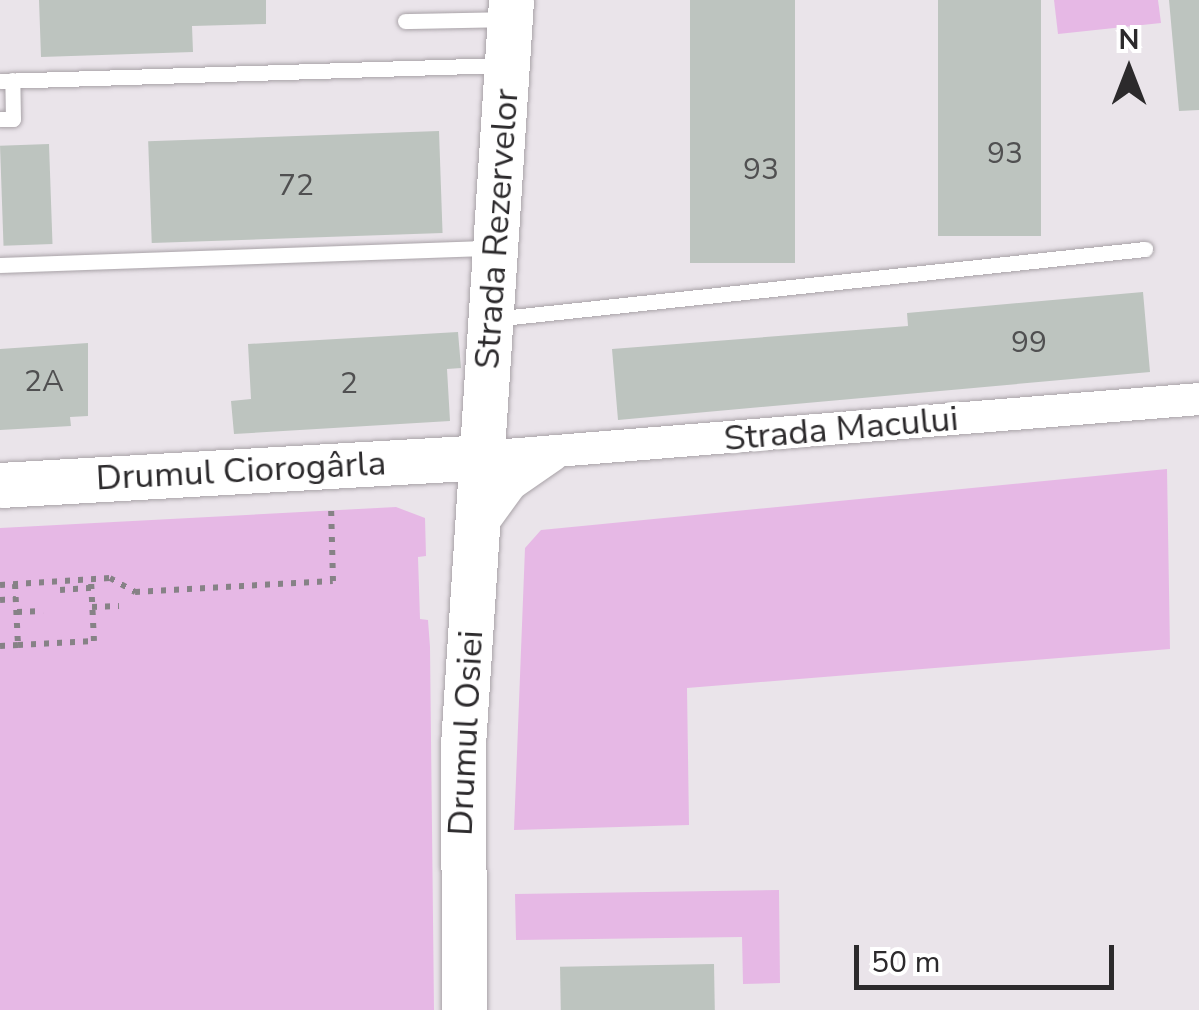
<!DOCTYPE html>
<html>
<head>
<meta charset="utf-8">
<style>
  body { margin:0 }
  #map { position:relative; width:1199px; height:1010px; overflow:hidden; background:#eae4ea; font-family:"Nunito Sans",sans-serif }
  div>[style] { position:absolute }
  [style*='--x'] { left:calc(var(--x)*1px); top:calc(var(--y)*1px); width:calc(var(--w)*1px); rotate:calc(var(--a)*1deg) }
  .green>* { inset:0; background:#e6b8e5 }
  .building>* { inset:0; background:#bdc4bf; transform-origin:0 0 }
  .path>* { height:6px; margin-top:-3px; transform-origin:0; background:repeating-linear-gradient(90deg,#868286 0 5px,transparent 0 13px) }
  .roads { filter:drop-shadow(0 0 2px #a8a2a7) drop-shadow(0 0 2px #a8a2a7) }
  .lane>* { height:15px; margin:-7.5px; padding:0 7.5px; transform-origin:7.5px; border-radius:7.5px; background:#fff }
  .street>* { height:32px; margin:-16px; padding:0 16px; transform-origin:16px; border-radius:16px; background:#fff }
  .secondary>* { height:45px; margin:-22.5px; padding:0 22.5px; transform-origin:22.5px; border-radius:22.5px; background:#fff }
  span { translate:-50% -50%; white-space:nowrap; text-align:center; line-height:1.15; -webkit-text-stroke:8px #fff; paint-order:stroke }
  .number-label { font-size:30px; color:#505051 }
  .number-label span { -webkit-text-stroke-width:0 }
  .street-label { font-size:35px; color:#2c2a2c }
  .north { position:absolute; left:1079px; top:20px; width:100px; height:100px; -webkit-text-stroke:8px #fff; paint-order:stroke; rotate:0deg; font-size:28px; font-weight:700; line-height:40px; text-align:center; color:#2c2a2c }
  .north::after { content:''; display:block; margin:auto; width:35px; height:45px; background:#2c2a2c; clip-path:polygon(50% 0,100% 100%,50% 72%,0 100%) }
  .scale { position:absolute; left:854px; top:945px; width:260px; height:45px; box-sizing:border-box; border:5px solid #2c2a2c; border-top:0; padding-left:12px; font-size:30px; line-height:35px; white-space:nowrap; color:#2c2a2c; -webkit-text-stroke:8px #fff; paint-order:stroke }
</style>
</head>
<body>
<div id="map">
  <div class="green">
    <i style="clip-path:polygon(1054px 0,1158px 0,1161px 23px,1058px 34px)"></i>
    <i style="clip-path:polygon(1167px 469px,1170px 649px,687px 688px,689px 825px,514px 830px,525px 548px,541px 530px)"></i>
    <i style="clip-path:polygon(396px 507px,425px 518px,426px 556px,418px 557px,420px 619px,428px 620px,430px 647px,434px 1010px,0 1010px,0 528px)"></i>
    <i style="clip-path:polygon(779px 890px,780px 983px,743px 984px,742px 937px,516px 940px,515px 894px)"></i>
  </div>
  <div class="building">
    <i style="clip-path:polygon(39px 0,266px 0,266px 24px,192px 26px,193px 52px,41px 57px)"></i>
    <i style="left:690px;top:0;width:105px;height:263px"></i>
    <i style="left:938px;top:0;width:103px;height:236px"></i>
    <i style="clip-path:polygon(1169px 0,1199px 0,1199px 110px,1179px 111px)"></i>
    <i style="left:439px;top:131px;width:102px;height:291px;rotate:88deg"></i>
    <i style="left:49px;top:144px;width:100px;height:49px;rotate:88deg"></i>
    <i style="clip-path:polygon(1143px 292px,1150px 372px,618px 420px,612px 349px,908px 326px,907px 313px)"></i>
    <i style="clip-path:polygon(458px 332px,461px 368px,447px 369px,450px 421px,234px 434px,231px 401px,251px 399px,248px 344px)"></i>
    <i style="clip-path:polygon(88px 343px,88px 416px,70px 417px,71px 426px,0 430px,0 349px)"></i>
    <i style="left:714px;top:964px;width:46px;height:154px;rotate:89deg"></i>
  </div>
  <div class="path">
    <i style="--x:15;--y:584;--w:61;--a:87.2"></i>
    <i style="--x:18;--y:645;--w:76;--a:-3"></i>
    <i style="--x:94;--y:641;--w:61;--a:-92.8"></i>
    <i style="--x:0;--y:585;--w:110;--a:-3.6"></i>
    <i style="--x:110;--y:578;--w:29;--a:29"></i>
    <i style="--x:135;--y:592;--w:198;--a:-3.2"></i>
    <i style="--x:333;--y:581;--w:77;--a:-91.5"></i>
    <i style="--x:60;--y:590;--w:32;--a:-4"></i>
    <i style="--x:0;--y:600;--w:16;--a:-4"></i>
    <i style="--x:92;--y:607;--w:27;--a:-2"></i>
    <i style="--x:17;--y:612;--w:26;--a:-2"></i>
    <i style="--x:0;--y:646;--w:18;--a:-3"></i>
  </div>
  <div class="roads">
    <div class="lane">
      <i style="--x:405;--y:21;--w:101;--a:-1.1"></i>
      <i style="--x:0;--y:81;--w:503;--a:-1.82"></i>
      <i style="--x:0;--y:119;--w:13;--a:0"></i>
      <i style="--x:13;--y:119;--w:39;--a:-91"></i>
      <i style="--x:0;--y:265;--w:492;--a:-2"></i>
      <i style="--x:493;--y:319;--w:656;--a:-6.13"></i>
    </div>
    <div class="street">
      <i style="--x:482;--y:457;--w:719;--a:-4.62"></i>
      <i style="--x:479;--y:528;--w:54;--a:-54"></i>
      <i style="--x:511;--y:484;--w:51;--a:-34.6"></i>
    </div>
    <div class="secondary">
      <i style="--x:0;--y:485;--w:483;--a:-3.3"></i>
      <i style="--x:464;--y:1010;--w:265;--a:-90.2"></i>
      <i style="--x:463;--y:745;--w:747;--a:-86.31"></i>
    </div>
  </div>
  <div class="number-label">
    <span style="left:1005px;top:154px">93</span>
    <span style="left:761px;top:170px">93</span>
    <span style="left:296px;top:186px">72</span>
    <span style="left:1029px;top:343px">99</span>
    <span style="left:44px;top:382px">2A</span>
    <span style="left:349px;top:384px">2</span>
  </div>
  <div class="street-label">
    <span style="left:497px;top:229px;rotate:-86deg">Strada Rezervelor</span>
    <span style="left:841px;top:429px;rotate:-5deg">Strada Macului</span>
    <span style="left:241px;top:471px;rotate:-3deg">Drumul Ciorogârla</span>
    <span style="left:466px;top:733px;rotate:-87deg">Drumul Osiei</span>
  </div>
  <div class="north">N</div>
  <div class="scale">50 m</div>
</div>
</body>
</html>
